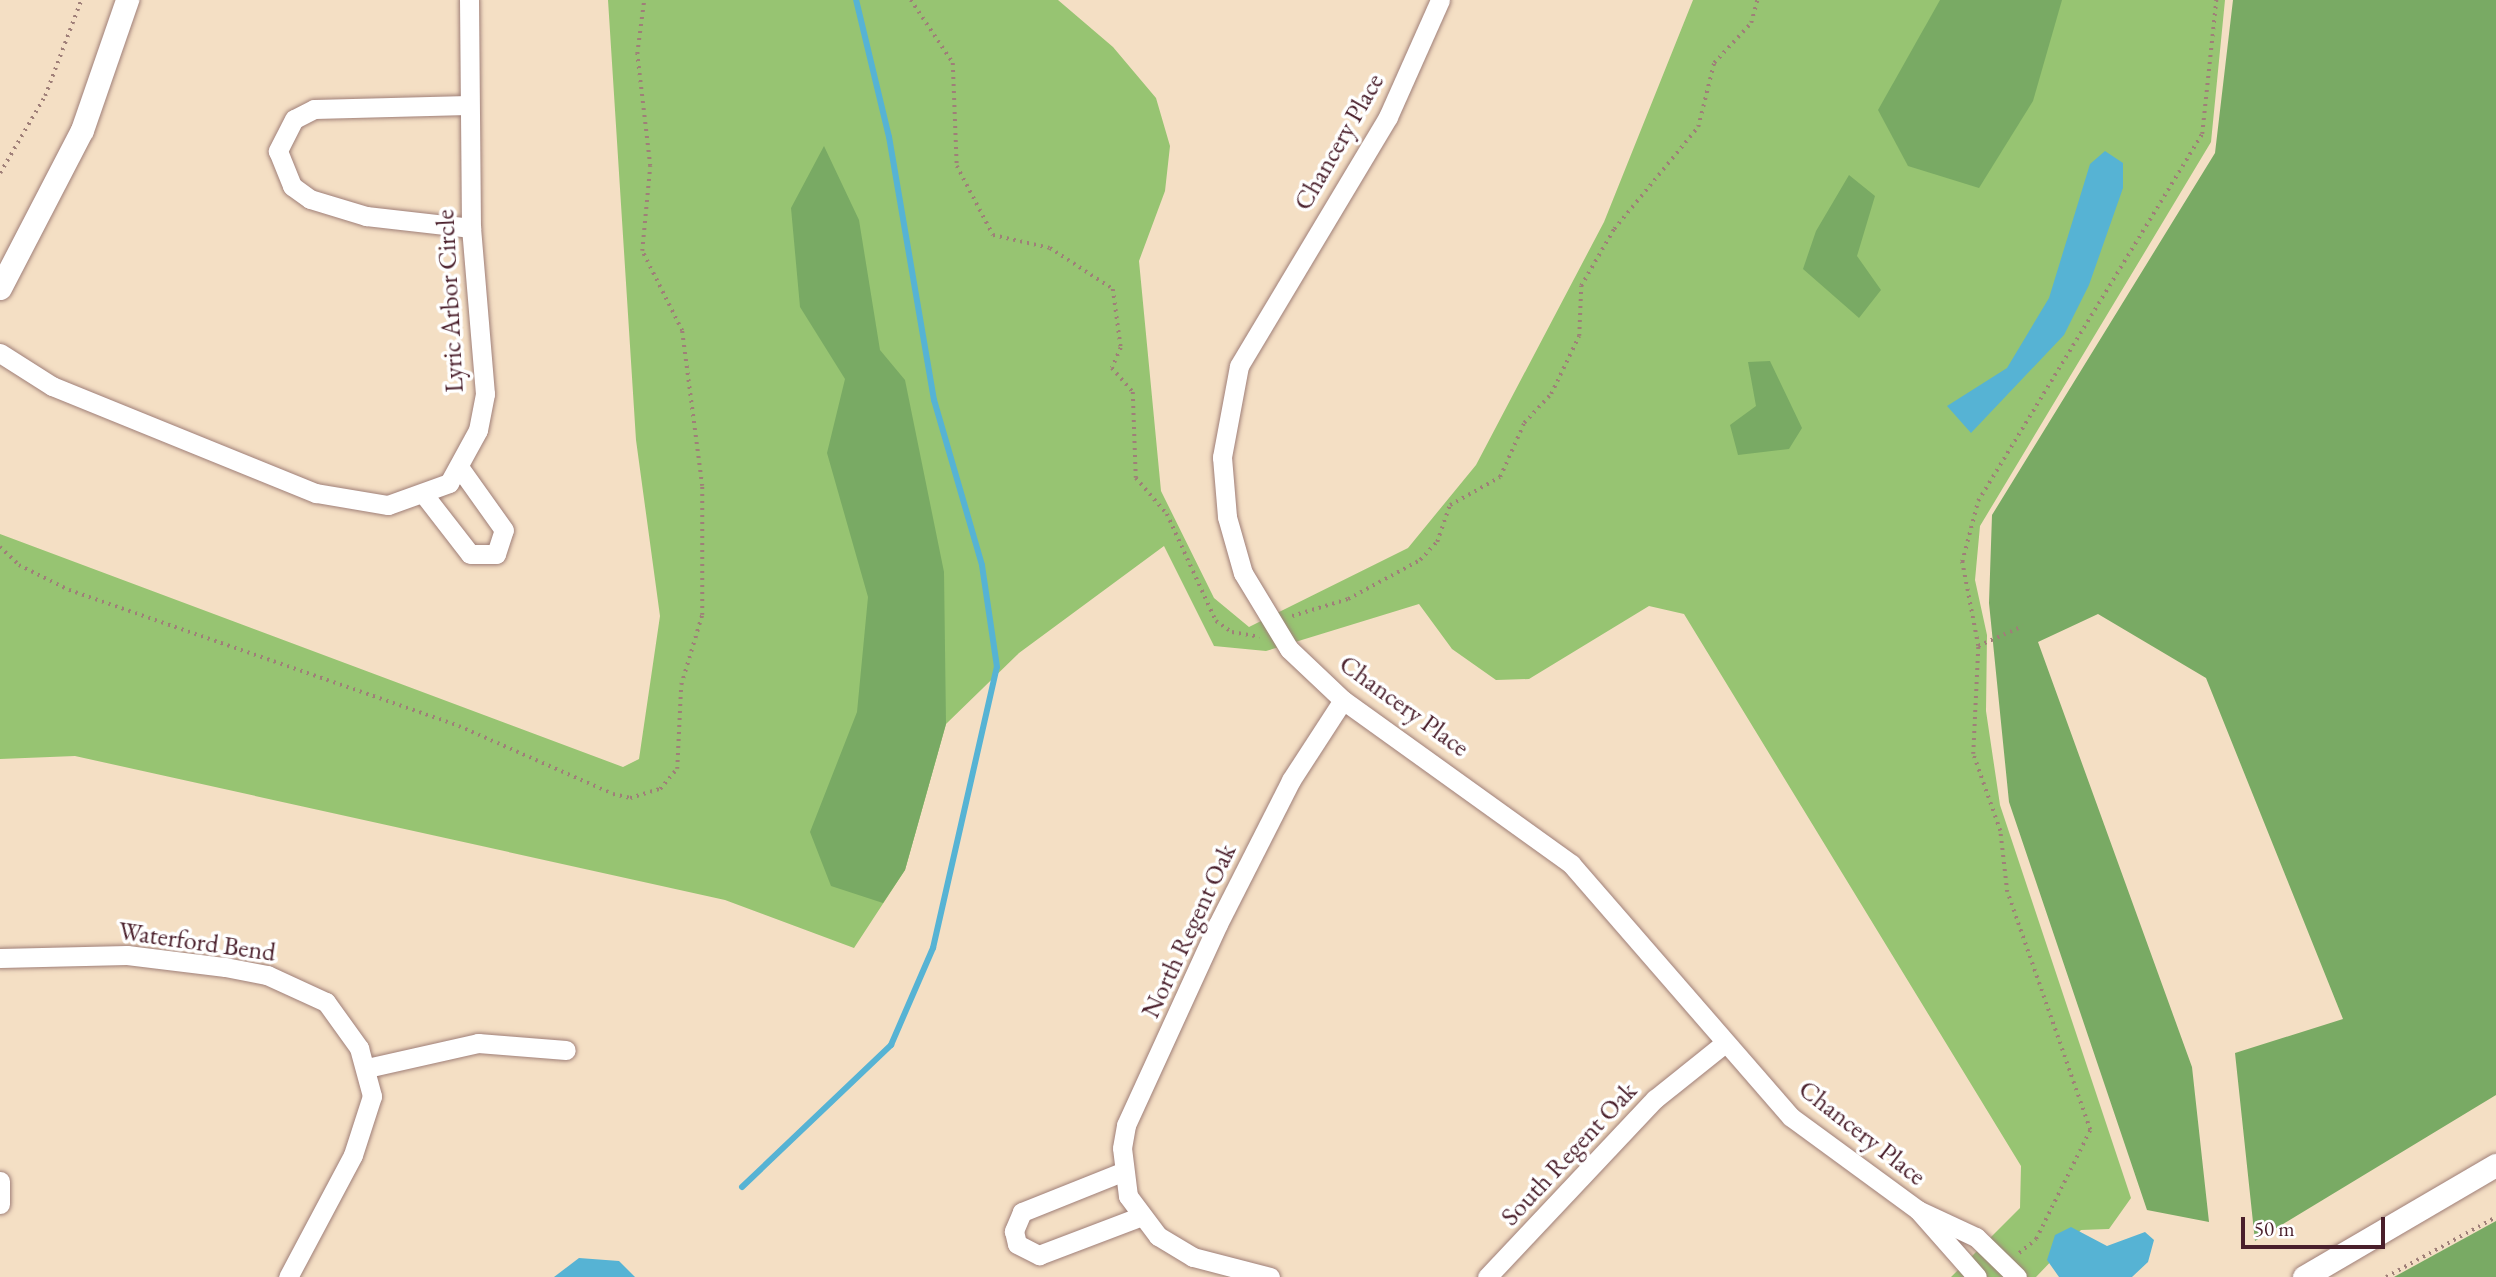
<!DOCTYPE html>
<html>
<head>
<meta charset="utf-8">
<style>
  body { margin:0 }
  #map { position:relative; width:2496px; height:1277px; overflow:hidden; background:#f4dfc4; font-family:"EB Garamond",serif }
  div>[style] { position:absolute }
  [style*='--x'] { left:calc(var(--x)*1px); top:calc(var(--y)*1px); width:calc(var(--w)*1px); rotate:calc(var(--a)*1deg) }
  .green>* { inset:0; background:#97c472 }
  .forest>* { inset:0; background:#79aa64 }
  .water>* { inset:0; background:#56b3d4 }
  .stream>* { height:6px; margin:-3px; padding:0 3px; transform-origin:3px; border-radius:3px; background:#56b3d4 }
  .path>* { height:3.5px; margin-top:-1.75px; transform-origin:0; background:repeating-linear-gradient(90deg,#9f7f78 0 2px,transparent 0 7px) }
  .roads { filter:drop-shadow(0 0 2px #9f7f78) drop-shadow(0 0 2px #9f7f78) }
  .minor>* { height:19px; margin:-9.5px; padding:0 9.5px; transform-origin:9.5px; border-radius:9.5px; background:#fff }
  .tertiary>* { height:23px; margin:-11.5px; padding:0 11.5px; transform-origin:11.5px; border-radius:11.5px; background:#fff }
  span { translate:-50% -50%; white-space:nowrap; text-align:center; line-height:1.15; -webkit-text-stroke:7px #fff; paint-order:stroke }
  .street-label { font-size:26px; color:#4a1f2b }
  .scale { position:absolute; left:2241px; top:1217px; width:144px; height:32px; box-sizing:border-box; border:4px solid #4a1f2b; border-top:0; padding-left:9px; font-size:21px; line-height:24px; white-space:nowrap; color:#4a1f2b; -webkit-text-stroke:5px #fff; paint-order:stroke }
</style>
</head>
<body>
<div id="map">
  <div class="green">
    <i style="clip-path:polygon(608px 0,1058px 0,1113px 47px,1156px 98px,1170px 146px,1165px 191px,1139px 261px,1161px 491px,1214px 598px,1249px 627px,1408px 548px,1476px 465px,1604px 222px,1693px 0,2225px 0,2211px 142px,1980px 526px,1975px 580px,1987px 635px,1986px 711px,2000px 805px,2131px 1198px,2109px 1229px,2081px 1230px,2036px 1277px,1951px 1277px,2020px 1208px,2021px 1166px,1684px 614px,1649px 606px,1529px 679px,1496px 680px,1452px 649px,1419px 604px,1266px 651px,1214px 646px,1164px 546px,1019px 653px,946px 724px,905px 870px,854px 948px,725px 900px,75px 756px,0 759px,0 534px,623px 767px,639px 759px,660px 616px,636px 440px)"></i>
  </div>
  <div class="forest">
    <i style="clip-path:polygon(1940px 0,2062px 0,2033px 101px,1979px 188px,1908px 166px,1878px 110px)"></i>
    <i style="clip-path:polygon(2233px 0,2496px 0,2496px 1095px,2255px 1241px,2235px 1053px,2343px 1019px,2206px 678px,2098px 614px,2038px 642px,2192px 1067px,2209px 1222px,2147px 1210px,2009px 802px,1989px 603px,1992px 515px,2215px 153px)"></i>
    <i style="clip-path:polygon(824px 146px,859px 220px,880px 350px,905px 380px,944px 572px,946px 724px,905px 870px,883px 903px,831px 886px,810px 832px,857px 712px,868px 597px,827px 453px,845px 379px,800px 307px,791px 208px)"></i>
    <i style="clip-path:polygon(1849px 175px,1875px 196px,1857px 256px,1881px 290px,1859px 318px,1803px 269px,1816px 231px)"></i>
    <i style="clip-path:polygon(1770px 361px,1802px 428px,1789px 449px,1738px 455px,1730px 425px,1756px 406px,1748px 362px)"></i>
    <i style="clip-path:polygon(2496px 1221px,2496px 1277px,2394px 1277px)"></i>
  </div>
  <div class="water">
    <i style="clip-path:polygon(2105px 151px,2123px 163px,2123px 188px,2089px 285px,2064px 335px,1971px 433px,1947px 406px,2007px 368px,2049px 298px,2090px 164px)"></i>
    <i style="clip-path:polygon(2071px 1227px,2107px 1246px,2145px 1232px,2154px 1240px,2148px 1262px,2132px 1277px,2059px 1277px,2047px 1260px,2055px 1235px)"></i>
    <i style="clip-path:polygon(579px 1258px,619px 1261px,635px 1277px,554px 1277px)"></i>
  </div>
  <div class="stream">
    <i style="--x:742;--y:1187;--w:206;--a:-43.6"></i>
    <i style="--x:891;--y:1045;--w:106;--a:-66.6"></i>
    <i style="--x:933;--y:948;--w:288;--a:-77.2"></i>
    <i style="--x:997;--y:667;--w:103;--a:-98.4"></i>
    <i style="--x:982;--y:565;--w:172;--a:-106.2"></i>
    <i style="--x:934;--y:400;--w:267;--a:-99.7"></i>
    <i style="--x:889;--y:137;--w:141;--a:-103.5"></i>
  </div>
  <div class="path">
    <i style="--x:911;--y:0;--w:76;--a:56.3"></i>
    <i style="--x:953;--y:63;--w:103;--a:87.8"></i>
    <i style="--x:957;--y:166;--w:78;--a:62.4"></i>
    <i style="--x:993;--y:235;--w:58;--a:12.8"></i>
    <i style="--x:1050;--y:248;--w:75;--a:33.1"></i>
    <i style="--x:1113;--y:289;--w:60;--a:82.3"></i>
    <i style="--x:1121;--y:348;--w:22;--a:114"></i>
    <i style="--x:1112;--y:368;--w:32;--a:49"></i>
    <i style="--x:1133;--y:392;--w:86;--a:88"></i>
    <i style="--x:1136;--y:478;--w:48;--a:49.3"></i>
    <i style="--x:1167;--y:514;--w:118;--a:65.4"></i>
    <i style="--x:1216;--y:621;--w:19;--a:35"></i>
    <i style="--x:1232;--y:632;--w:28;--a:10"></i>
    <i style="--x:0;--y:173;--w:89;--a:-59.7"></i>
    <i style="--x:45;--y:96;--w:103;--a:-69.4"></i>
    <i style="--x:0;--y:547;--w:26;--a:43"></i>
    <i style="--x:19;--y:565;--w:56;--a:26.6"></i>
    <i style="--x:69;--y:590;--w:413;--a:19.2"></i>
    <i style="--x:459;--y:726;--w:168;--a:23.8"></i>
    <i style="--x:613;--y:794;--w:17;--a:13"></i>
    <i style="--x:630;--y:798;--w:31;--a:-17"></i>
    <i style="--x:660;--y:789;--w:26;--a:-50"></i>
    <i style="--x:677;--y:769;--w:84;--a:-87.3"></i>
    <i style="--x:681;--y:685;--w:73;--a:-73.3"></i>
    <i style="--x:702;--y:615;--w:129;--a:-90"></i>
    <i style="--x:702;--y:486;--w:156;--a:-97.4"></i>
    <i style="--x:682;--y:331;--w:89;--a:-116.6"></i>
    <i style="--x:642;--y:251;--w:85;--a:-84.6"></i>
    <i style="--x:650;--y:166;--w:113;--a:-96.6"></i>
    <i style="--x:637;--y:54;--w:54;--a:-82.6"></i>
    <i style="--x:1292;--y:616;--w:59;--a:-16.9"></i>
    <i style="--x:1348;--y:599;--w:82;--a:-28.4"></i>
    <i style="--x:1420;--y:560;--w:25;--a:-47"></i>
    <i style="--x:1437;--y:542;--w:39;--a:-71"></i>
    <i style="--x:1450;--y:505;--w:57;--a:-29.2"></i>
    <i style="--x:1500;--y:477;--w:59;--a:-66"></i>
    <i style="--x:1524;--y:423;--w:40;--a:-47"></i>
    <i style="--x:1551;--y:394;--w:64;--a:-64.2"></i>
    <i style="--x:1579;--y:336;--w:50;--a:-87.7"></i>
    <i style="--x:1581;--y:286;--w:66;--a:-59.9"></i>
    <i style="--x:1614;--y:229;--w:132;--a:-50.5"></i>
    <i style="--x:1698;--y:127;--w:66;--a:-76"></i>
    <i style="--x:1714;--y:63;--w:54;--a:-47.2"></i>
    <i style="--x:1751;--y:23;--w:24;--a:-75"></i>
    <i style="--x:1978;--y:646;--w:49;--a:-24"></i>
    <i style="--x:2019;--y:1253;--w:22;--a:-39"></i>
    <i style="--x:2036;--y:1239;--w:122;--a:-63.6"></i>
    <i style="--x:2090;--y:1130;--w:252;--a:-109.2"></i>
    <i style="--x:2007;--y:892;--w:61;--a:-96.5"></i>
    <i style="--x:2000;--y:831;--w:82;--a:-109.3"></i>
    <i style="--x:1973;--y:754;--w:108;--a:-87.3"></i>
    <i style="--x:1978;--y:646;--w:86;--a:-100.8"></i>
    <i style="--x:1962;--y:562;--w:63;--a:-75.3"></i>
    <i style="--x:1978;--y:501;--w:430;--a:-58.6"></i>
    <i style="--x:2202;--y:134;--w:135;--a:-84"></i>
    <i style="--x:2386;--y:1277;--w:125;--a:-28.6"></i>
  </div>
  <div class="roads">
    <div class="minor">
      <i style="--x:1440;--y:0;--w:128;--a:114"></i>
      <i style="--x:1388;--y:117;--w:290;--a:120.9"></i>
      <i style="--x:1239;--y:366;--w:93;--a:100.6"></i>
      <i style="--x:1222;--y:457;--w:60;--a:85.2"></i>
      <i style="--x:1227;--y:517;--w:58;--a:74.1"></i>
      <i style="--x:1243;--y:573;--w:89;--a:58.8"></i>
      <i style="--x:1289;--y:649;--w:74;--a:43.4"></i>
      <i style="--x:1343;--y:700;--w:281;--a:35.7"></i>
      <i style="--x:1571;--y:864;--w:335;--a:49"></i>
      <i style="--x:1791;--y:1117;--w:157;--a:36.2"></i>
      <i style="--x:1918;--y:1210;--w:89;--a:48.6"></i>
      <i style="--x:468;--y:105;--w:154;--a:178.5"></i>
      <i style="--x:314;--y:109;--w:22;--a:153"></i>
      <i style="--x:294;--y:119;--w:36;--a:117"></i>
      <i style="--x:278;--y:151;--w:38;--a:68"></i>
      <i style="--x:292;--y:186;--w:22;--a:36"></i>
      <i style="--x:310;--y:199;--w:59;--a:16.9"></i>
      <i style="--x:366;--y:216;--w:106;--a:6.5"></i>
      <i style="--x:0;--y:353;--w:62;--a:32.4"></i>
      <i style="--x:52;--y:386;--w:285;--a:22.1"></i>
      <i style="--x:316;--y:493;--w:73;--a:9.5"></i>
      <i style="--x:388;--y:505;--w:65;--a:-19.8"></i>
      <i style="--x:449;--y:483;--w:60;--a:-61.3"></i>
      <i style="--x:478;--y:430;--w:37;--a:-79"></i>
      <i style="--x:485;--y:394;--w:167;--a:-94.8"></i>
      <i style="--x:471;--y:228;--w:228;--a:-90.5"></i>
      <i style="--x:425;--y:496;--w:73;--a:52.2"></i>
      <i style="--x:470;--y:554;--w:26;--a:0"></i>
      <i style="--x:496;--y:554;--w:25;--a:-72"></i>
      <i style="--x:504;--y:530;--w:77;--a:-125.5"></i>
      <i style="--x:0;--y:958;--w:127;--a:-1.4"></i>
      <i style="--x:127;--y:955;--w:99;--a:7"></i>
      <i style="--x:225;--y:967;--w:43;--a:10.8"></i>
      <i style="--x:267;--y:975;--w:65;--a:24.6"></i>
      <i style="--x:326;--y:1002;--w:57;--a:54.3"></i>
      <i style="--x:359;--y:1048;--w:50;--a:74.8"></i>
      <i style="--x:372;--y:1096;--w:62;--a:107.9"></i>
      <i style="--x:353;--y:1155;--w:138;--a:118"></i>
      <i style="--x:367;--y:1068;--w:114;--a:-12.7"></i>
      <i style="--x:478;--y:1043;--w:88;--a:4.5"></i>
      <i style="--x:1122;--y:1172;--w:108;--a:158.2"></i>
      <i style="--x:1022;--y:1212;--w:21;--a:113"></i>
      <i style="--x:1014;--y:1231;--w:13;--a:77"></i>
      <i style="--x:1017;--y:1244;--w:25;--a:27"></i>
      <i style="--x:1039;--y:1255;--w:107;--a:-20.8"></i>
      <i style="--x:0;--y:1181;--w:23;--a:90"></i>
      <i style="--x:1918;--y:1210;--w:64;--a:25"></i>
      <i style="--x:1976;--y:1237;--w:57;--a:44.3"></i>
      <i style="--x:1270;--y:1277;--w:80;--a:-165.4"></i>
      <i style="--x:1193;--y:1257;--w:41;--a:-149"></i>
      <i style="--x:1158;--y:1236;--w:50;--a:-126.9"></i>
      <i style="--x:1128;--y:1196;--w:48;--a:-97.1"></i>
      <i style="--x:1122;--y:1148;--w:23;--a:-80"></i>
      <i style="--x:1126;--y:1125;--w:221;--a:-65.4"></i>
      <i style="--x:1218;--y:924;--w:161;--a:-63.1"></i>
      <i style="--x:1291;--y:780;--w:95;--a:-57"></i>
      <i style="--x:1487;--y:1277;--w:245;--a:-46.7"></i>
      <i style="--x:1655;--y:1099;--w:90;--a:-38.7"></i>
    </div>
    <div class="tertiary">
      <i style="--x:0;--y:288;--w:178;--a:-62.6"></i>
      <i style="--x:82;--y:130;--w:138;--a:-70.9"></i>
      <i style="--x:2304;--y:1277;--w:222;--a:-30.3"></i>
    </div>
  </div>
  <div class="street-label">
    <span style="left:1339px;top:142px;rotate:-60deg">Chancery Place</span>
    <span style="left:450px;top:301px;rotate:-93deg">Lyric Arbor Circle</span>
    <span style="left:1404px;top:706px;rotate:36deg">Chancery Place</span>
    <span style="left:1189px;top:931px;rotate:-65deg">North Regent Oak</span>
    <span style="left:197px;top:942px;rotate:8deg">Waterford Bend</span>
    <span style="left:1862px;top:1133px;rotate:38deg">Chancery Place</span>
    <span style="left:1569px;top:1154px;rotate:-47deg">South Regent Oak</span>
  </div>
  <div class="scale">50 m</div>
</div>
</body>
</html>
